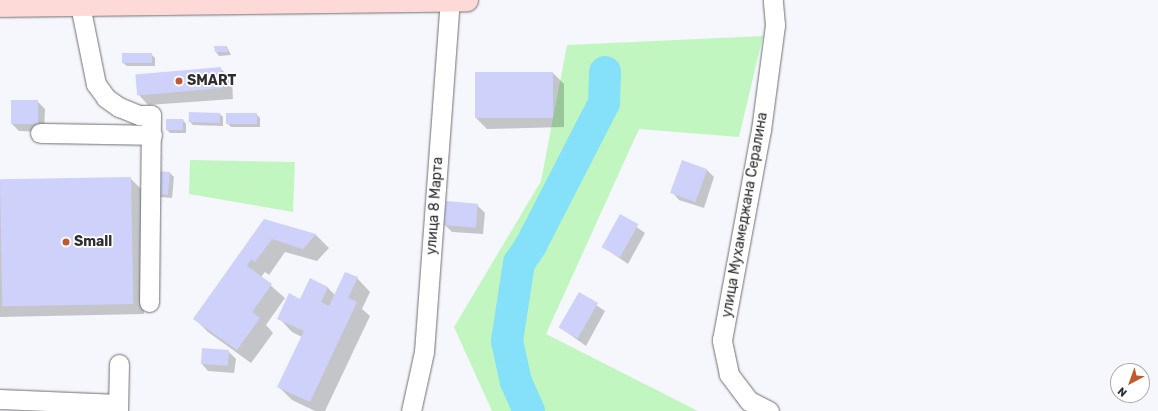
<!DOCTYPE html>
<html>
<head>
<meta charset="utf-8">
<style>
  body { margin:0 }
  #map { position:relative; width:1158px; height:411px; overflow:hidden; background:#f6f7fc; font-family:Rubik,sans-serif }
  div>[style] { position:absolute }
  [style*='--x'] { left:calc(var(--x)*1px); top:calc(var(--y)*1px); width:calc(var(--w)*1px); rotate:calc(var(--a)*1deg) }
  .green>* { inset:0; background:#c1f6c0 }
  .shadow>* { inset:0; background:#0003 }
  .river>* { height:32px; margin:-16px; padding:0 16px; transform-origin:16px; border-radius:16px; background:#85e1f9 }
  .building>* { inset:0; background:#ced2fb; transform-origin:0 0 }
  .roads { filter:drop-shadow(0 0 1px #6e6f74) drop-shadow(0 0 1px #6e6f74) }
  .minor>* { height:19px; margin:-9.5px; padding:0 9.5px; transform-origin:9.5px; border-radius:9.5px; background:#fff }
  .major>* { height:22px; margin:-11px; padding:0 11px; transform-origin:11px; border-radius:11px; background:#fddad7 }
  .dots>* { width:11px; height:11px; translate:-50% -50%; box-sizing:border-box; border:2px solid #fff; border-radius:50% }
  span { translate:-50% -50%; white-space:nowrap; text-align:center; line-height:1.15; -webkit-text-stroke:3.5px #fff; paint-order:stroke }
  .poi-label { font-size:14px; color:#2e2e30; font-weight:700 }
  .left { translate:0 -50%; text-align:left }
  .street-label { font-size:14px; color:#2e2e30 }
  .north { position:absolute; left:1110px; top:363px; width:40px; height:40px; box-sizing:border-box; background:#fff; border:1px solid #ababac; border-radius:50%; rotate:221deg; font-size:11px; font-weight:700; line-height:16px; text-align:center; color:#2e2e30 }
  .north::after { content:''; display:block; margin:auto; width:14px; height:18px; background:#c0592e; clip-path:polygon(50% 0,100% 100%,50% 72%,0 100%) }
</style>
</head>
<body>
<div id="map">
  <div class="green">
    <i style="clip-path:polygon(763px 36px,739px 137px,639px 129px,546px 334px,698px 411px,492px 411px,454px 327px,541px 181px,567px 45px)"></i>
    <i style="clip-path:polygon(190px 160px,295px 162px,293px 212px,189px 194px)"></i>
  </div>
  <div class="shadow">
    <i style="clip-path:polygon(227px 47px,231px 55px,219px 56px,216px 52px)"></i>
    <i style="clip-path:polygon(151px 54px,155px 58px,155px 66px,127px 66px,123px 63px)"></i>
    <i style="clip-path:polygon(221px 69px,232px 79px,233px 99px,148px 105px,138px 94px)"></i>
    <i style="clip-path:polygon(553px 73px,564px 84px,564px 127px,487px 129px,476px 118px)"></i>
    <i style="clip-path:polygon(37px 101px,45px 109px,44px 132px,19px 131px,12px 124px)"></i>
    <i style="clip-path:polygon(220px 114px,223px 117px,223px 126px,193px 125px,189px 121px)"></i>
    <i style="clip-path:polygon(256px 114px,260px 118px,260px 127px,231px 127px,227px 123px)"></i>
    <i style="clip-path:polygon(183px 120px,186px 124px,186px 133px,170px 133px,167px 130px)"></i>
    <i style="clip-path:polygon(706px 169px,714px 177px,704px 208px,679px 200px,672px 192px)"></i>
    <i style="clip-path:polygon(170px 173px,174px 177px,172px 198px,161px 197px,158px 193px)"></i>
    <i style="clip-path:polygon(130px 178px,141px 189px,144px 314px,0 317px,0 181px)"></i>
    <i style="clip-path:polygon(477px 205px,485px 213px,483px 234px,452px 232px,445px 225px)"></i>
    <i style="clip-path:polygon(621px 216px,645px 233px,628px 264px,603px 247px)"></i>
    <i style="clip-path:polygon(265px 220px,316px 235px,329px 248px,317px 261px,285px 252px,269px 275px,265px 272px,261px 277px,285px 298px,266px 325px,273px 333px,251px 363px,208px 332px,194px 318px)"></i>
    <i style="clip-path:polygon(357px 278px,370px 292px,362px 309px,370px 316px,325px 411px,315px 411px,292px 400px,279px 387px,302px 337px,292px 332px,279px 318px,300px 300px,310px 279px,328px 288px,335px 295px)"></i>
    <i style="clip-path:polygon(580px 294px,605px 311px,586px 346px,561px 328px)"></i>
    <i style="clip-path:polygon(228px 351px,236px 359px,234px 373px,208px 371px,201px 363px)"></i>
  </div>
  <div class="river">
    <i style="--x:529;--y:411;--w:32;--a:-114"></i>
    <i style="--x:516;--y:382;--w:42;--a:-102.4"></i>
    <i style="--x:507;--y:341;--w:79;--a:-81.3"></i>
    <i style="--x:519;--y:263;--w:22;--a:-56"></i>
    <i style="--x:531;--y:245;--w:160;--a:-62.8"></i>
    <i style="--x:604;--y:103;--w:31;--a:-88"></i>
  </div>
  <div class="building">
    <i style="clip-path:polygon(214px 46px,227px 46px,228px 52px,215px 52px)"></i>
    <i style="left:122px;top:53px;width:30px;height:10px"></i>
    <i style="left:221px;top:67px;width:21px;height:86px;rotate:85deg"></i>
    <i style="left:475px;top:72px;width:78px;height:46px"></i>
    <i style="left:11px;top:100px;width:27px;height:24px"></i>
    <i style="left:189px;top:112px;width:31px;height:10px;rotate:2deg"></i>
    <i style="left:226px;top:113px;width:31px;height:11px"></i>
    <i style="left:166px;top:119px;width:17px;height:11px"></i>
    <i style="left:682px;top:160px;width:27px;height:35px;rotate:20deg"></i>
    <i style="left:158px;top:171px;width:12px;height:23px;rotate:5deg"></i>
    <i style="left:131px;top:177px;width:127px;height:131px;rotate:89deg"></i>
    <i style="left:446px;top:201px;width:32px;height:24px;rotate:5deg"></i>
    <i style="left:620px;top:214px;width:21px;height:38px;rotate:29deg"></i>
    <i style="clip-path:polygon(264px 219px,316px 234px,303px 249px,272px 239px,255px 262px,251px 259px,247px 266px,272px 284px,252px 312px,260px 318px,237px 350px,193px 319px)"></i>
    <i style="clip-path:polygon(345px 272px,358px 277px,348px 298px,357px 302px,310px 402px,277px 387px,304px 331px,277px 319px,289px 293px,300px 299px,310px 278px,328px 287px,321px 302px,329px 306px)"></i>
    <i style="left:579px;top:292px;width:22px;height:41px;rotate:30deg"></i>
    <i style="left:202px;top:348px;width:27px;height:16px;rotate:4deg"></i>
  </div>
  <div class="roads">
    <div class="minor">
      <i style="--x:80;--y:5;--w:81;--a:78.6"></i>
      <i style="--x:96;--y:84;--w:17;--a:54"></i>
      <i style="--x:106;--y:98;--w:16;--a:35"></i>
      <i style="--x:119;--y:107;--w:22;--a:22"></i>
      <i style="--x:139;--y:115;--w:12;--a:0"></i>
      <i style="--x:151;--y:115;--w:187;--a:90.6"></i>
      <i style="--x:40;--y:133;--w:112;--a:1"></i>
      <i style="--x:0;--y:399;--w:118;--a:2.4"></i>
      <i style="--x:118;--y:411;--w:47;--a:-88.8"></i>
      <i style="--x:411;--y:411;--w:60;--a:-77.6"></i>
      <i style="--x:424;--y:352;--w:353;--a:-85.8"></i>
      <i style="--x:769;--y:411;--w:22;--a:-153"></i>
      <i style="--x:749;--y:401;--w:34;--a:-127"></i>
      <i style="--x:729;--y:374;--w:35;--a:-102"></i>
      <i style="--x:722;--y:340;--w:214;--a:-79.5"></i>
      <i style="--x:761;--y:130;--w:106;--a:-82.4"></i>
      <i style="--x:775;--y:25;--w:25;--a:-95"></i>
    </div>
    <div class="major">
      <i style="--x:0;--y:6;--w:467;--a:-0.7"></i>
    </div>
  </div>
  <div class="dots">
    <i style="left:179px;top:81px;background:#c0592e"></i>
    <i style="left:66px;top:242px;background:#c0592e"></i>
  </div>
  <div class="poi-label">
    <span class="left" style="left:187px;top:81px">SMART</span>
    <span class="left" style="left:74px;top:242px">Small</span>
  </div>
  <div class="street-label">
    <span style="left:435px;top:206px;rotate:-86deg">улица 8 Марта</span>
    <span style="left:745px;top:215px;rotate:-80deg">улица Мухамеджана Сералина</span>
  </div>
  <div class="north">N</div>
</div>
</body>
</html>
